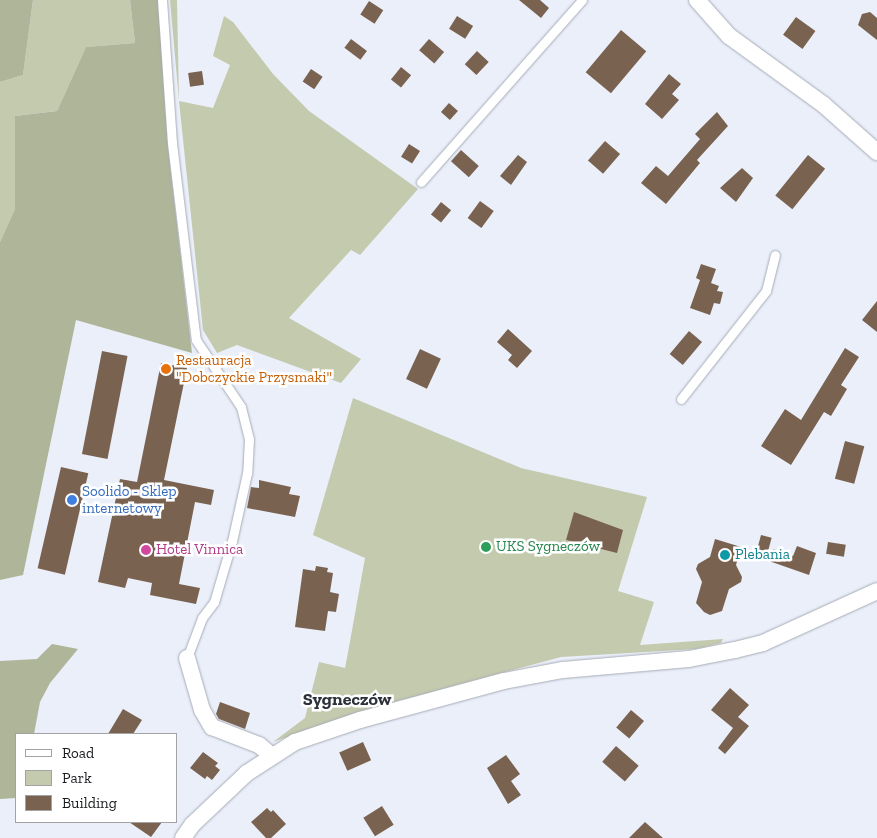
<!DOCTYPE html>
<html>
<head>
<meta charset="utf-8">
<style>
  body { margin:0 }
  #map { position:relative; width:877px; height:838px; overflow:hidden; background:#eaeffa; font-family:"Zilla Slab",serif }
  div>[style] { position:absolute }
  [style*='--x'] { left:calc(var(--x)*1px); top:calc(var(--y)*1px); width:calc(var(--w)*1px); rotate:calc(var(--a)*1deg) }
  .green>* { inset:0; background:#c4caae }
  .forest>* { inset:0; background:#afb599 }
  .building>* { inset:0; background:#7a6251; transform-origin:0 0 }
  .roads { filter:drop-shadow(0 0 1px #a6abb5) drop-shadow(0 0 1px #a6abb5) }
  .lane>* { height:9px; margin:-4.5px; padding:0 4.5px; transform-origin:4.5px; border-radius:4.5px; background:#fff }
  .street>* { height:16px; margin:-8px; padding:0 8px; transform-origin:8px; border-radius:8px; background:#fff }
  .dots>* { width:14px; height:14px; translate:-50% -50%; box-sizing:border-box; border:2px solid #fff; border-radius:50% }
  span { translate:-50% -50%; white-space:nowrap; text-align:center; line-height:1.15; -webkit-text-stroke:5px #fff; paint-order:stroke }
  .food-label { font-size:15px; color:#c56008 }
  .left { translate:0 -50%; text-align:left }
  .shop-label { font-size:15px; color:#366cbe }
  .leisure-label { font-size:15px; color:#27864d }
  .hotel-label { font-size:15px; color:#b23c85 }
  .culture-label { font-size:15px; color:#0d838f }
  .quarter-label { font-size:18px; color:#2d3139; font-weight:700 }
  .legend { position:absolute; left:15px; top:733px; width:162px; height:90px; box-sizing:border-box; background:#fff; border:1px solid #a3a3a5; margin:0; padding:6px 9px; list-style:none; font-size:15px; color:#181a1d }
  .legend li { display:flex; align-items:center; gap:10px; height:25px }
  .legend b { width:25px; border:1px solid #a3a3a5 }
</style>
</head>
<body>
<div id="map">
  <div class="green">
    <i style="clip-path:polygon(33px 0,130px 0,135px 43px,86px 47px,57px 111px,15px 116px,15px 209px,0 242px,0 82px,23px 75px)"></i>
    <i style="clip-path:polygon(170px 0,177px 0,179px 101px,213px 108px,230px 65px,213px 56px,224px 16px,233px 22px,273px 74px,309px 111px,418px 189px,360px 255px,351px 250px,289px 318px,361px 359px,341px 383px,237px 345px,217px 353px,203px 330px,179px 101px)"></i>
    <i style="clip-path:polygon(353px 398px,521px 468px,647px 497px,618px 591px,654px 602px,640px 645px,723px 639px,721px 643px,696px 649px,561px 657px,361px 711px,273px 742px,305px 718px,319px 662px,345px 668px,347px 658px,365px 558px,313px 535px)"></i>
  </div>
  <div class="forest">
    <i style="clip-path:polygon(0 0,33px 0,23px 75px,0 82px)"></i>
    <i style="clip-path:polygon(130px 0,158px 0,168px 147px,192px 353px,76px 320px,23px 575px,0 580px,0 242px,15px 209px,15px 116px,57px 111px,86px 47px,135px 43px)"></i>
    <i style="clip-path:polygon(52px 644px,78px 649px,50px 683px,40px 702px,34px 734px,16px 734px,16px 798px,0 799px,0 661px,37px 659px)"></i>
  </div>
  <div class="building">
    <i style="clip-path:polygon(519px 0,540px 0,549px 8px,541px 18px)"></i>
    <i style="left:369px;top:1px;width:17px;height:16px;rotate:33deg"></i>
    <i style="clip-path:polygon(870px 12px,877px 18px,877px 40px,858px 25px,862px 14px)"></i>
    <i style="left:457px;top:16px;width:19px;height:15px;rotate:32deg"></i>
    <i style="left:796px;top:17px;width:24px;height:22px;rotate:36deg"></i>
    <i style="left:621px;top:30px;width:33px;height:55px;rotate:40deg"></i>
    <i style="left:351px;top:39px;width:20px;height:11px;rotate:37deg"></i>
    <i style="left:429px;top:39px;width:20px;height:15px;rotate:41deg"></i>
    <i style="left:477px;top:51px;width:16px;height:18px;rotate:43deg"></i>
    <i style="left:401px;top:67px;width:13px;height:16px;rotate:39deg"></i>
    <i style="left:311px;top:69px;width:14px;height:15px;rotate:34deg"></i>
    <i style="left:202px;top:71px;width:14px;height:14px;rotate:82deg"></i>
    <i style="clip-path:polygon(669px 74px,681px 84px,672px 94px,679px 100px,662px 119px,645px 104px)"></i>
    <i style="left:449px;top:103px;width:12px;height:12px;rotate:42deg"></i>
    <i style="clip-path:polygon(717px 112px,728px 126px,697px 160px,700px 163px,666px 204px,641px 183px,656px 166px,668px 176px,700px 139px,695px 134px)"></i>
    <i style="left:605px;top:141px;width:20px;height:26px;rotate:41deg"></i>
    <i style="left:409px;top:144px;width:13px;height:15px;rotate:32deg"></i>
    <i style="left:461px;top:150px;width:24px;height:15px;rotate:42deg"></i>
    <i style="clip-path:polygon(518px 155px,527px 162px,511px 185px,500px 176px)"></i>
    <i style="left:808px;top:155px;width:22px;height:52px;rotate:39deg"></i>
    <i style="clip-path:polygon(742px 168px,753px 178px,736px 202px,720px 188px)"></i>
    <i style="left:480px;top:201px;width:17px;height:21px;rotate:36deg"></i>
    <i style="left:441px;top:202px;width:13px;height:16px;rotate:39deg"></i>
    <i style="clip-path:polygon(701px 264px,716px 269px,711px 283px,719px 286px,717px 291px,723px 292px,720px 304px,714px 303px,710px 315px,690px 308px,700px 280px,696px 278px)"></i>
    <i style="clip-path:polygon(877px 301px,877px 332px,862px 320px)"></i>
    <i style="clip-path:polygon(508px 329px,532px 351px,517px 368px,508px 360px,512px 355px,497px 342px)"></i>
    <i style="left:689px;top:331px;width:17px;height:30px;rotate:40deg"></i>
    <i style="clip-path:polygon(845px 348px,859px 357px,841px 385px,847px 389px,831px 416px,824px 412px,791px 465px,761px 446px,785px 409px,801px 420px)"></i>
    <i style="left:420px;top:349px;width:23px;height:33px;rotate:25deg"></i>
    <i style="left:102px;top:351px;width:26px;height:105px;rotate:11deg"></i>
    <i style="clip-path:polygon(161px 363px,187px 368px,164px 480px,214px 490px,211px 505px,195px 502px,179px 584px,200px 588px,196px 604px,150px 595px,152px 583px,128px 578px,125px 588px,98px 582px,120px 479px,137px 482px)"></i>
    <i style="left:845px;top:441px;width:20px;height:39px;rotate:15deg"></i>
    <i style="left:61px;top:467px;width:28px;height:104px;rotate:13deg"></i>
    <i style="clip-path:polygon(259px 480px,291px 487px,289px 494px,300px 496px,295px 517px,247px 508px,251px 487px,259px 488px)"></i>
    <i style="clip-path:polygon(574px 512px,623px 530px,617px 553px,566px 540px)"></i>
    <i style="left:761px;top:535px;width:11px;height:17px;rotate:15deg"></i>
    <i style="clip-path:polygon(715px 539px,741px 547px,736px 565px,742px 577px,741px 582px,729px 589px,722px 611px,710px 615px,704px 612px,696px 603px,702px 582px,696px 569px,698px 564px,710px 557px)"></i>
    <i style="left:828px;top:542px;width:18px;height:12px;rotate:9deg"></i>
    <i style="clip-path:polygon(797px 546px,816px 553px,809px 575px,769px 561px,773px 549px,793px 556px)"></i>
    <i style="clip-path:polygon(316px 566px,328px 568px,327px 572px,333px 573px,330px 592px,339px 594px,336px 612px,328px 611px,325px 631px,295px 627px,303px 569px,315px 571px)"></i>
    <i style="clip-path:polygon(730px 688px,749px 705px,738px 717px,749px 726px,725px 754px,718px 748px,733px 728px,711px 710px)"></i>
    <i style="clip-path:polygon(220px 702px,250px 713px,245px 729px,219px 719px,216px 714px)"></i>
    <i style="clip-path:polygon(123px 709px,142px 720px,133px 734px,108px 734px)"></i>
    <i style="left:631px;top:710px;width:17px;height:23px;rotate:40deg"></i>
    <i style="left:363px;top:742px;width:20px;height:26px;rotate:66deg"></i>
    <i style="left:616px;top:746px;width:30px;height:21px;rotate:41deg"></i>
    <i style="clip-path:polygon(203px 752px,218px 763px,215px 766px,220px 770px,212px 780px,207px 776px,205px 779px,190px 768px)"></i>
    <i style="clip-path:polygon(506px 755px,520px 774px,511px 781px,521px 795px,508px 804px,487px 768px)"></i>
    <i style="left:382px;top:806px;width:22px;height:22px;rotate:58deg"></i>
    <i style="clip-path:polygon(267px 808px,271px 812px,273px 810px,286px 824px,271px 838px,266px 838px,251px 822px)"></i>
    <i style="clip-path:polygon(129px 822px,162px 822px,151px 837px)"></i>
    <i style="clip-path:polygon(645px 822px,663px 838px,629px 838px)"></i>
  </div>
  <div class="roads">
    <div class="lane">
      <i style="--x:162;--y:0;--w:143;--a:86"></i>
      <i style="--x:172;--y:143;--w:198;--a:83.1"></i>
      <i style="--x:196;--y:340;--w:81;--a:56.1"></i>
      <i style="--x:241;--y:407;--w:33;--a:76"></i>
      <i style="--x:249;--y:439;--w:34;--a:93"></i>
      <i style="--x:247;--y:473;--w:70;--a:102.4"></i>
      <i style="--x:232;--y:541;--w:64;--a:106.4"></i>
      <i style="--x:214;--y:602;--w:20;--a:127"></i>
      <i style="--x:202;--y:618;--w:43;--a:110.6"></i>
      <i style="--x:421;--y:182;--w:243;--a:-48.5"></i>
      <i style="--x:681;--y:399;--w:137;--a:-51.8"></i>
      <i style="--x:766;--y:291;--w:37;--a:-76"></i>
    </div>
    <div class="street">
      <i style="--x:697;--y:0;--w:48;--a:48.4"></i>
      <i style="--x:729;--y:36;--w:117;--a:36"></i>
      <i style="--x:824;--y:105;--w:71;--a:41.6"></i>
      <i style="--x:187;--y:658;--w:54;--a:73.9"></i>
      <i style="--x:202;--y:710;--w:20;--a:60"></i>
      <i style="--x:212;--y:727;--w:50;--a:21"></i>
      <i style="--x:259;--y:745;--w:16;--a:40"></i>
      <i style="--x:183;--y:838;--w:16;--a:-55"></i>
      <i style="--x:192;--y:825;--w:76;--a:-43.4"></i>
      <i style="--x:247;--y:773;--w:57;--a:-32.9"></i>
      <i style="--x:295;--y:742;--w:69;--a:-18.7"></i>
      <i style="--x:360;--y:720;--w:149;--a:-15.2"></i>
      <i style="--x:504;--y:681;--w:60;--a:-10.6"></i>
      <i style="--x:563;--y:670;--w:126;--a:-5"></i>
      <i style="--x:689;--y:659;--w:47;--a:-11.1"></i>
      <i style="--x:735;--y:650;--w:29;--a:-14"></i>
      <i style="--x:763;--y:643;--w:125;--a:-24.5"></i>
    </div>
  </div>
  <div class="dots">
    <i style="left:166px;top:369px;background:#e8710a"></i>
    <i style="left:72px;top:500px;background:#3f7fe0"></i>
    <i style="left:486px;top:547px;background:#2e9e5b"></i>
    <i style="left:146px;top:550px;background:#d1479c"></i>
    <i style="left:725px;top:555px;background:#0f9aa8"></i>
  </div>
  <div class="food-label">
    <span class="left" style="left:176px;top:369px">Restauracja<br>"Dobczyckie Przysmaki"</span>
  </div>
  <div class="shop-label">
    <span class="left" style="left:82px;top:500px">Soolido - Sklep<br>internetowy</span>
  </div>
  <div class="leisure-label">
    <span class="left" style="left:496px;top:547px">UKS Sygneczów</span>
  </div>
  <div class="hotel-label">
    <span class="left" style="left:156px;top:550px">Hotel Vinnica</span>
  </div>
  <div class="culture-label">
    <span class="left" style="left:735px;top:555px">Plebania</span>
  </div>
  <div class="quarter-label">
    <span style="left:347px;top:699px">Sygneczów</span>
  </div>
  <ul class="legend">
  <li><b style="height:6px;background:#fff"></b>Road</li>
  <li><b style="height:14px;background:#c4caae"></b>Park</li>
  <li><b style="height:14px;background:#7a6251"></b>Building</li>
  </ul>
</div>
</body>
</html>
